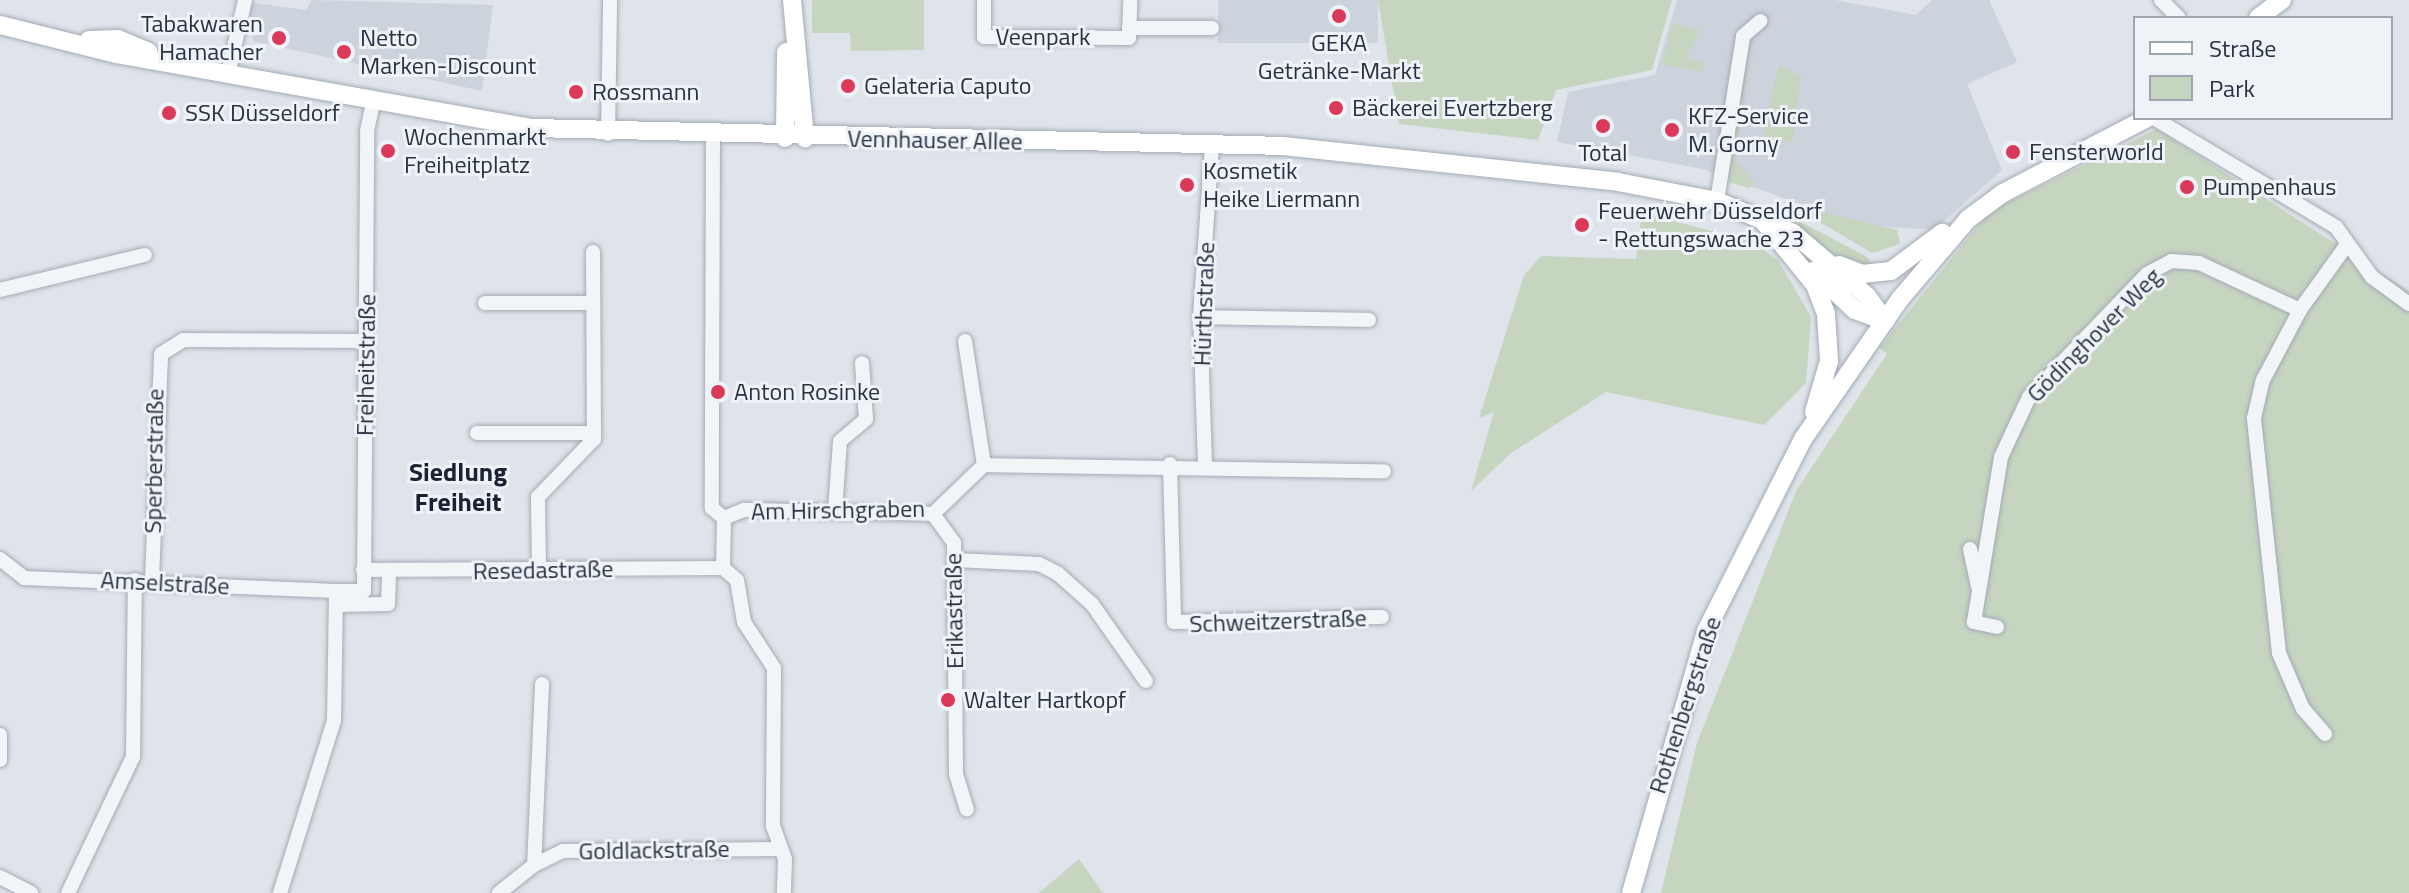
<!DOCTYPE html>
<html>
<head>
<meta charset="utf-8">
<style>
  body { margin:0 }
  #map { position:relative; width:2409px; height:893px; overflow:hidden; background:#dfe4ea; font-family:"Titillium Web",sans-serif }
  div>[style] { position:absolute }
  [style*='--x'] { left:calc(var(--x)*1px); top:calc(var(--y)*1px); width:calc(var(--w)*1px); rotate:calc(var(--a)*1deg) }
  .built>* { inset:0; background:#cdd3dc; transform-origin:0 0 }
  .green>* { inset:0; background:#c6d5c0 }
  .roads { filter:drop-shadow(0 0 2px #a4abb5) drop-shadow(0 0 2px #a4abb5) }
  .minor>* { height:14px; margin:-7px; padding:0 7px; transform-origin:7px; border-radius:7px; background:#f2f5f8 }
  .major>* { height:18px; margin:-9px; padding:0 9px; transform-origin:9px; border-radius:9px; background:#fff }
  .dots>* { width:22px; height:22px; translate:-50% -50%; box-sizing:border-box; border:4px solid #eff3f7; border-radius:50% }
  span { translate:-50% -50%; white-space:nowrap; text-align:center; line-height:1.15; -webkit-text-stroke:6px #eff3f7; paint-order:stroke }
  .poi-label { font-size:24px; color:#273243 }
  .right { translate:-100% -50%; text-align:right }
  .left { translate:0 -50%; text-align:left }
  .street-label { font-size:24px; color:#273243 }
  .neighbourhood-label { font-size:26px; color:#192333; font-weight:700 }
  .legend { position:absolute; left:2133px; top:16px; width:260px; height:104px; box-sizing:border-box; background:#eff3f7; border:2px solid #9fa6af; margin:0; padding:10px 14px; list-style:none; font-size:24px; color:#273243 }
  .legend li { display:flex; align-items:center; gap:16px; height:40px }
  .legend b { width:40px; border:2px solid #9fa6af }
</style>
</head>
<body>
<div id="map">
  <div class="built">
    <i style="clip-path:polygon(312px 0,493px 5px,482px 91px,253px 41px,247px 2px,306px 10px)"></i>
    <i style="left:1218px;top:0;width:160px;height:43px"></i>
    <i style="clip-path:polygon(1677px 0,1835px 0,1916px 15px,1932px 0,1989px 0,2017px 62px,1967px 84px,2002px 170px,1934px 230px,1859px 225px,1703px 169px,1557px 142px,1568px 92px,1655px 75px)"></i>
  </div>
  <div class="green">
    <i style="clip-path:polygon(812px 0,924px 0,924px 50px,851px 51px,850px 33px,812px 33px)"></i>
    <i style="clip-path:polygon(1378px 0,1672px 0,1652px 70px,1556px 90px,1538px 140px,1399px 124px)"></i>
    <i style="clip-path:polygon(1673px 23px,1700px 30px,1686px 58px,1705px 64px,1702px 72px,1662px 64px)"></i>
    <i style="clip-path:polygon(1779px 65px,1801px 76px,1792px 143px,1763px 136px)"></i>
    <i style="clip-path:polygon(1741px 68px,1748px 68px,1736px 161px,1754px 183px,1749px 188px,1729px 182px,1729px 173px)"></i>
    <i style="clip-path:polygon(2157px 129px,2409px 291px,2409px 893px,1661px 893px,1697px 743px,1796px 491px,1887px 354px,1879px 348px,1990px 211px)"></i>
    <i style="clip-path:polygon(1789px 204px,1897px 230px,1900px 244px,1872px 253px)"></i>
    <i style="clip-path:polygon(1642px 213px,1751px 241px,1778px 260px,1811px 317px,1806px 383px,1764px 425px,1606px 392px,1511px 453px,1471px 491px,1494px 412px,1479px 418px,1524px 275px,1541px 256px,1636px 259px)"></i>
    <i style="clip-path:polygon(1785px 214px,1866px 256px,1875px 269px,1842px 263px)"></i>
    <i style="clip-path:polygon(1079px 859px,1103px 893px,1039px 893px)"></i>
  </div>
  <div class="roads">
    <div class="minor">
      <i style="--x:984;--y:0;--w:37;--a:90"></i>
      <i style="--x:984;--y:37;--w:145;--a:0.4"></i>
      <i style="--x:1129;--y:38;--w:38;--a:-88"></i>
      <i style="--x:2161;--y:0;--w:25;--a:45"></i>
      <i style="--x:1129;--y:28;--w:83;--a:0"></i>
      <i style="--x:229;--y:70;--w:72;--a:-77.1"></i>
      <i style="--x:2154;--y:118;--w:212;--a:30.9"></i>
      <i style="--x:2336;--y:227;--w:62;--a:54.2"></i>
      <i style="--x:2372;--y:277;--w:46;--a:36.1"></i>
      <i style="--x:608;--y:134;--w:134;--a:-89.1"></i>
      <i style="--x:713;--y:136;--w:372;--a:90.2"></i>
      <i style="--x:712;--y:508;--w:16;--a:40"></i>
      <i style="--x:724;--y:518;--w:50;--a:91.1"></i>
      <i style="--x:723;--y:568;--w:18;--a:41"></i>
      <i style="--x:737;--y:580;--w:43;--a:80.5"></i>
      <i style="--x:744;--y:622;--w:55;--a:56.9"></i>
      <i style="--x:774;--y:668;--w:158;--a:90.4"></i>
      <i style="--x:773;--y:826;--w:35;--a:70"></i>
      <i style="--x:785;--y:859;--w:34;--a:92"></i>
      <i style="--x:1717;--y:201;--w:167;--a:-81"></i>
      <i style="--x:1743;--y:36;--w:23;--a:-41"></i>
      <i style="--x:0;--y:290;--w:149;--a:-13.6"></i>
      <i style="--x:485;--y:303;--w:108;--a:0"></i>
      <i style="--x:1200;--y:317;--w:169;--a:1"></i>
      <i style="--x:965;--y:341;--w:125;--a:81.3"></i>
      <i style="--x:477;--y:433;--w:117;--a:0"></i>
      <i style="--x:1170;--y:464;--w:158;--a:88.5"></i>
      <i style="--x:1174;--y:622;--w:208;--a:-1.4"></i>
      <i style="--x:1205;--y:464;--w:147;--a:-91.9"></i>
      <i style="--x:1200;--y:317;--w:173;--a:-86"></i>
      <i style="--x:835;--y:511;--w:70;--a:-85.9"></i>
      <i style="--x:840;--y:441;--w:34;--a:-40"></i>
      <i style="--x:866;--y:419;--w:56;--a:-94.1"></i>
      <i style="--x:933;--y:514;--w:71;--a:-43.9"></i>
      <i style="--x:984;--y:465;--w:400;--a:0.9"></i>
      <i style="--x:933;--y:514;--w:36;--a:54"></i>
      <i style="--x:954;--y:543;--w:231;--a:89.5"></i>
      <i style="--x:956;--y:774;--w:37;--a:73"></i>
      <i style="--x:724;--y:518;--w:22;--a:-22"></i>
      <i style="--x:744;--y:510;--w:189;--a:1.2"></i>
      <i style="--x:1970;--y:549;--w:38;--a:78"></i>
      <i style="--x:0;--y:559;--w:31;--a:38"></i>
      <i style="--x:24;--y:578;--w:312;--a:2.4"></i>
      <i style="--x:955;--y:560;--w:84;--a:2.7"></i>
      <i style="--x:1039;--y:564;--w:20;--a:27"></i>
      <i style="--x:1057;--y:573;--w:47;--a:41.5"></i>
      <i style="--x:1092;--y:604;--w:94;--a:55"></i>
      <i style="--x:363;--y:570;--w:360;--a:-0.3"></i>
      <i style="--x:539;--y:570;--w:73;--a:-90.8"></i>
      <i style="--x:538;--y:497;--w:81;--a:-46"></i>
      <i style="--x:594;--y:439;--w:187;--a:-90.3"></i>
      <i style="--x:152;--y:580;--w:226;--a:-87.7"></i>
      <i style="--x:161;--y:354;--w:26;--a:-32"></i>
      <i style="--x:183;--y:340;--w:184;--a:0.3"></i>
      <i style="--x:336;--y:605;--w:52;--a:-1.1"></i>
      <i style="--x:388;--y:604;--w:32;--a:-88"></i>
      <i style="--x:1997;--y:627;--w:24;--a:-168"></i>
      <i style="--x:1974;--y:622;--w:167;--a:-80.7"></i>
      <i style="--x:2001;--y:457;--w:66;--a:-65"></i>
      <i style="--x:2029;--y:397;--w:170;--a:-46.2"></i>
      <i style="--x:2147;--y:274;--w:27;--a:-28"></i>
      <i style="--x:2171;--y:261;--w:28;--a:4"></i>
      <i style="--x:2199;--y:263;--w:111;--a:25"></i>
      <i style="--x:542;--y:684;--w:181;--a:92.5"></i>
      <i style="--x:534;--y:865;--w:32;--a:-26"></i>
      <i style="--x:563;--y:851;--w:214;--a:-0.5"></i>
      <i style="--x:2325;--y:734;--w:33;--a:-131"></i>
      <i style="--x:2303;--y:709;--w:61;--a:-113.2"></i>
      <i style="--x:2279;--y:653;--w:236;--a:-96.1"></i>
      <i style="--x:2254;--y:418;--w:39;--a:-77"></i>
      <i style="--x:2263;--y:380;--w:79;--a:-62.1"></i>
      <i style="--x:2300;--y:310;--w:79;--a:-54.3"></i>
      <i style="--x:0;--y:735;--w:25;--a:90"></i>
      <i style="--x:0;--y:877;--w:35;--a:27"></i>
      <i style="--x:68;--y:893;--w:151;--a:-64.5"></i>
      <i style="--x:133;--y:757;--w:177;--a:-89.4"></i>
      <i style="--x:280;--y:893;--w:180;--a:-72.6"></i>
      <i style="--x:334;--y:721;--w:130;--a:-89.1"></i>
      <i style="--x:336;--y:591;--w:28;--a:0"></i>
      <i style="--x:364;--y:591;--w:460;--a:-89.6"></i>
      <i style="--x:367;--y:131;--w:33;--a:-78"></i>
      <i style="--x:499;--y:893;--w:45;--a:-38.7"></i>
    </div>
    <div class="major">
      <i style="--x:792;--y:0;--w:139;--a:84.6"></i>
      <i style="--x:2258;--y:18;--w:30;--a:-37"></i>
      <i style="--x:0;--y:25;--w:120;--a:14"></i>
      <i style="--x:116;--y:54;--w:424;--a:10.1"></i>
      <i style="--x:533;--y:128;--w:750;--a:1.37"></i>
      <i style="--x:1283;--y:146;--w:337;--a:6.1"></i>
      <i style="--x:1618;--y:182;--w:101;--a:10.9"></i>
      <i style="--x:1717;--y:201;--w:82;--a:22.8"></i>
      <i style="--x:1793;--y:233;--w:97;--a:40.4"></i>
      <i style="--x:1867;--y:296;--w:31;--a:54"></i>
      <i style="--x:89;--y:40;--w:29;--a:-2"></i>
      <i style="--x:118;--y:39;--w:33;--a:23"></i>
      <i style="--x:785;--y:138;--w:86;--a:-89.3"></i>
      <i style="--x:1764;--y:222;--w:81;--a:51"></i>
      <i style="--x:1815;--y:285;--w:31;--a:69"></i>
      <i style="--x:1826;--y:314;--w:47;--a:86.3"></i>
      <i style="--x:1829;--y:361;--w:53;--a:106.4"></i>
      <i style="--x:1839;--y:265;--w:25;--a:21"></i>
      <i style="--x:1862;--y:274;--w:29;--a:-6"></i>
      <i style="--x:1891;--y:271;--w:64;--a:-36.7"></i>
      <i style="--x:1813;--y:271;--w:57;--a:42.9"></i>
      <i style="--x:1855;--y:310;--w:32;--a:20"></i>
      <i style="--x:1631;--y:893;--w:273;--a:-74"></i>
      <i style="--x:1706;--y:631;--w:215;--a:-63.2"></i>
      <i style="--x:1803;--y:439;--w:170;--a:-55.3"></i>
      <i style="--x:1900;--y:299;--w:105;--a:-49.6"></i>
      <i style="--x:1968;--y:219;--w:44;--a:-36.6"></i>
      <i style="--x:2003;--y:193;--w:162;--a:-27.5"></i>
    </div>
  </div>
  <div class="dots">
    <i style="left:1339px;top:16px;background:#da395a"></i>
    <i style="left:279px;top:38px;background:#da395a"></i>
    <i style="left:344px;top:52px;background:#da395a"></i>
    <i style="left:848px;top:86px;background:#da395a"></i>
    <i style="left:576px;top:92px;background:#da395a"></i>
    <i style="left:1336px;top:108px;background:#da395a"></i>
    <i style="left:169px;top:113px;background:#da395a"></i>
    <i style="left:1603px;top:126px;background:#da395a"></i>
    <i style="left:1672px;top:130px;background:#da395a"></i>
    <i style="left:388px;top:151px;background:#da395a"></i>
    <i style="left:2013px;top:152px;background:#da395a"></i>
    <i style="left:1187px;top:185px;background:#da395a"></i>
    <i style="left:2187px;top:187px;background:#da395a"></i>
    <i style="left:1582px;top:225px;background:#da395a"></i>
    <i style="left:718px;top:392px;background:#da395a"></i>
    <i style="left:948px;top:700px;background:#da395a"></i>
  </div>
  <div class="poi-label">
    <span class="right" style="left:263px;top:38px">Tabakwaren<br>Hamacher</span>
    <span class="left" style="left:360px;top:52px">Netto<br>Marken-Discount</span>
    <span style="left:1339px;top:57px">GEKA<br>Getränke-Markt</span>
    <span class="left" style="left:864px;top:86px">Gelateria Caputo</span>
    <span class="left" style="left:592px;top:92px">Rossmann</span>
    <span class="left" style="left:1352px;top:108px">Bäckerei Evertzberg</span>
    <span class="left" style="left:185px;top:113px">SSK Düsseldorf</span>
    <span class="left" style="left:1688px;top:130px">KFZ-Service<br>M. Gorny</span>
    <span class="left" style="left:404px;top:151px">Wochenmarkt<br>Freiheitplatz</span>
    <span class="left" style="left:2029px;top:152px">Fensterworld</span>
    <span style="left:1603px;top:153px">Total</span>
    <span class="left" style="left:1203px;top:185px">Kosmetik<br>Heike Liermann</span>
    <span class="left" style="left:2203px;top:187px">Pumpenhaus</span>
    <span class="left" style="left:1598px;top:225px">Feuerwehr Düsseldorf<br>- Rettungswache 23</span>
    <span class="left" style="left:734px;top:392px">Anton Rosinke</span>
    <span class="left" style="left:964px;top:700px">Walter Hartkopf</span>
  </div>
  <div class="street-label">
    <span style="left:1043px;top:37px">Veenpark</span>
    <span style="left:935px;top:140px;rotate:1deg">Vennhauser Allee</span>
    <span style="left:1204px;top:304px;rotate:-88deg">Hürthstraße</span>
    <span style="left:2094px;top:335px;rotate:-45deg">Gödinghover Weg</span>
    <span style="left:366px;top:365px;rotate:-89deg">Freiheitstraße</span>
    <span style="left:154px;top:461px;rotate:-89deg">Sperberstraße</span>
    <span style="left:838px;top:510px;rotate:-1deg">Am Hirschgraben</span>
    <span style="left:543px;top:570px;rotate:-1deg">Resedastraße</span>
    <span style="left:165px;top:583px;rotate:3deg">Amselstraße</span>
    <span style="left:954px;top:611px;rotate:-91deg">Erikastraße</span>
    <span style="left:1278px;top:621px;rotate:-2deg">Schweitzerstraße</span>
    <span style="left:1685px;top:705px;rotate:-72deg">Rothenbergstraße</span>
    <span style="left:654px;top:850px;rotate:-1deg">Goldlackstraße</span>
  </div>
  <div class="neighbourhood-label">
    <span style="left:458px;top:487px">Siedlung<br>Freiheit</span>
  </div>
  <ul class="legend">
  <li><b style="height:10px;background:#fff"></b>Straße</li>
  <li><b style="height:22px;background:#c6d5c0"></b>Park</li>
  </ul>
</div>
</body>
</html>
